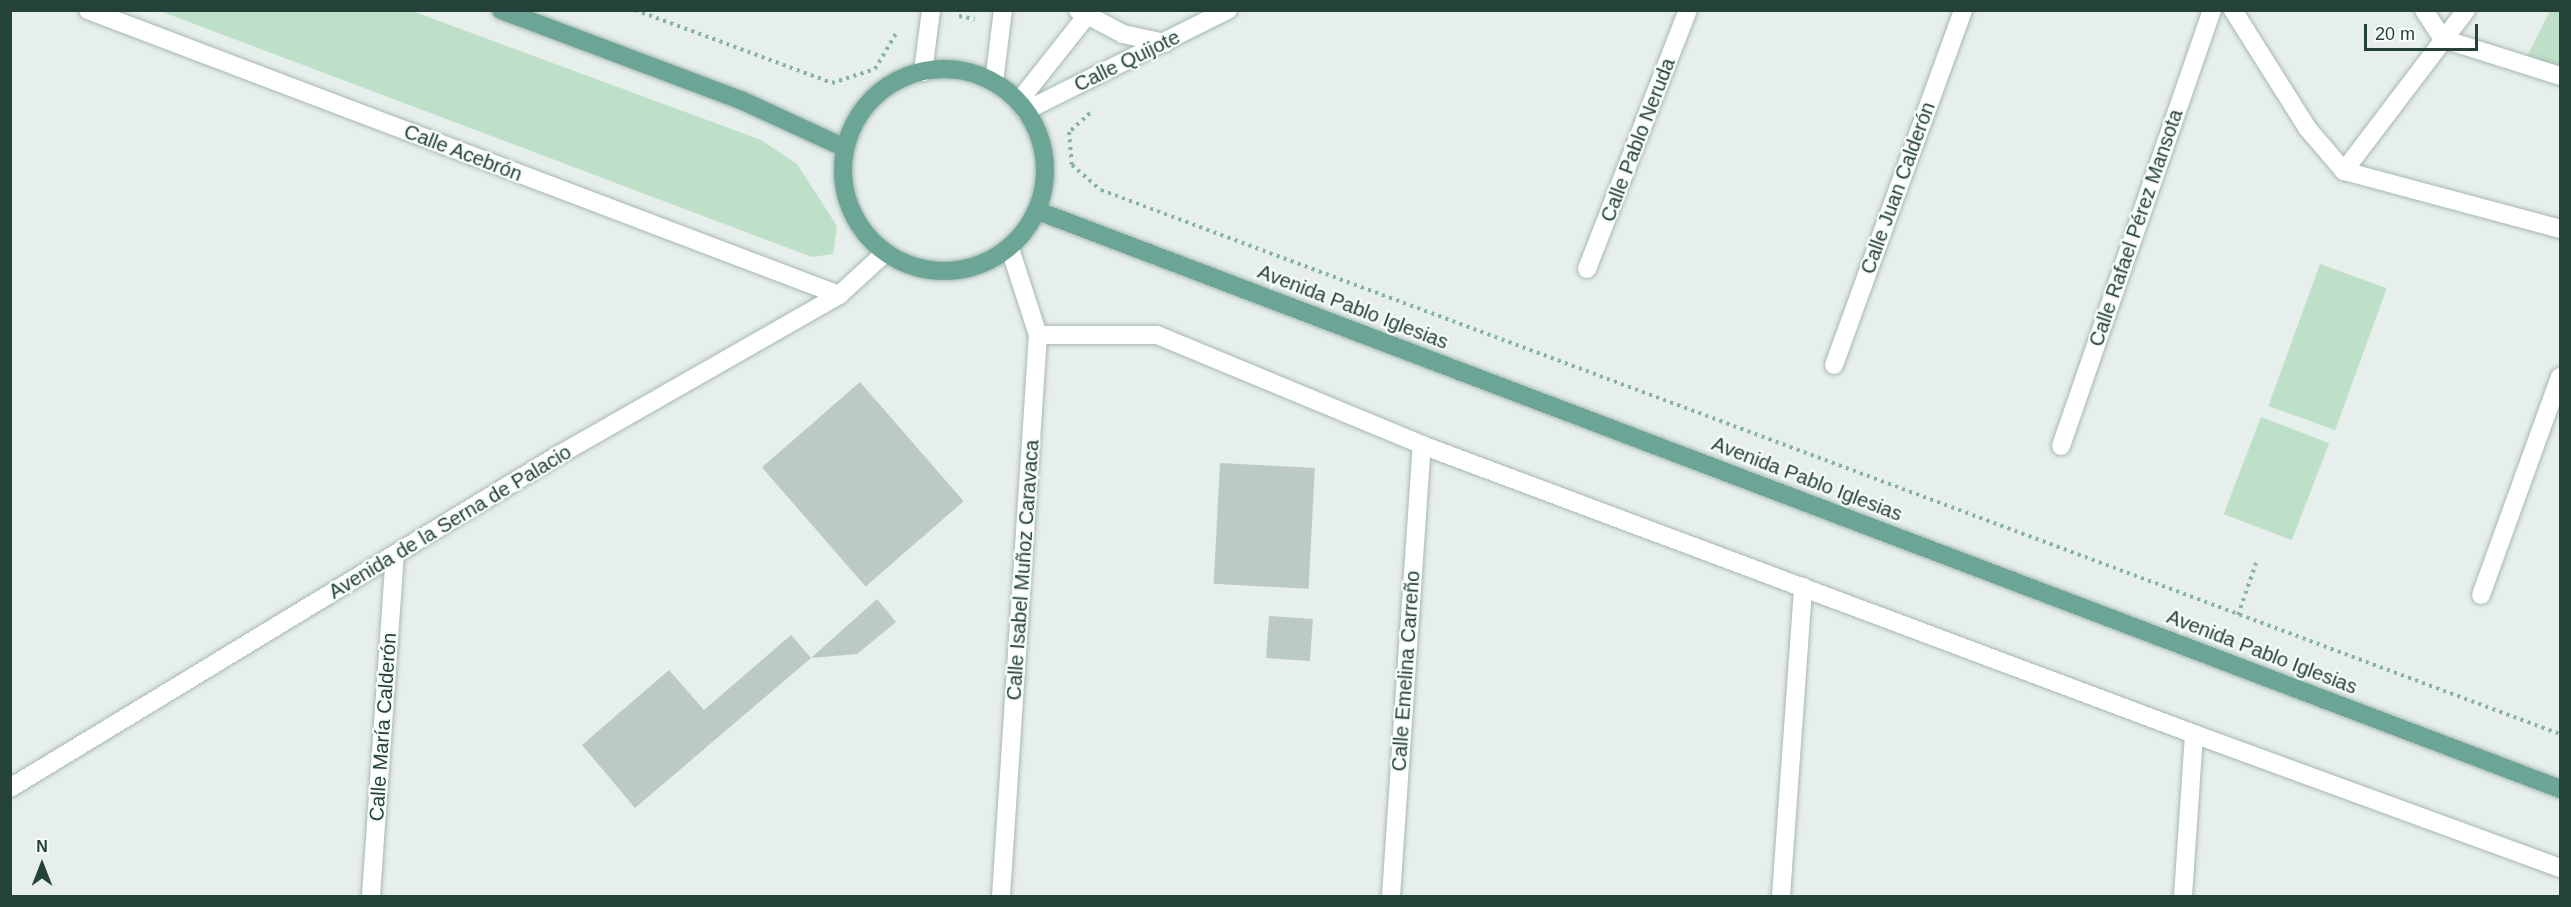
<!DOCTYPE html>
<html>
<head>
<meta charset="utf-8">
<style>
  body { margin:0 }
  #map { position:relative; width:2571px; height:907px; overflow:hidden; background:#e6efeb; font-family:Helvetica,sans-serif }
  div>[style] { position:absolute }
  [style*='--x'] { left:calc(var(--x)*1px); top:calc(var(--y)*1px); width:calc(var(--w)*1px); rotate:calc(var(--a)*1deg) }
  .green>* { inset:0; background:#bfe0c8; transform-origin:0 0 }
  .building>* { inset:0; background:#bbcac4; transform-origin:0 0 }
  .path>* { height:4px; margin-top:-2px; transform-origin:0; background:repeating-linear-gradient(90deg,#86b3a5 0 3px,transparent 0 7.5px) }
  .roads { filter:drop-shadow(0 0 2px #a8b8b2) drop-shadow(0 0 2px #a8b8b2) }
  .minor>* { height:18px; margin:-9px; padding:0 9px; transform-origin:9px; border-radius:9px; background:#fff }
  .major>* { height:18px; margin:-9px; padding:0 9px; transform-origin:9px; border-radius:9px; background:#6aa596 }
  .major>.ring { margin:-9px; padding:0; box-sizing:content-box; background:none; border:18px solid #6aa596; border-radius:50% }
  span { translate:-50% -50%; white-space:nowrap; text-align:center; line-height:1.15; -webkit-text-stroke:4.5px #f7fbf9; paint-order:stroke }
  .street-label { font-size:20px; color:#24423a }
  .frame { position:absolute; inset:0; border:12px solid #24423a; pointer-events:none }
  .north { position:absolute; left:12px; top:835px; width:60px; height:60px; -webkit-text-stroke:4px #f7fbf9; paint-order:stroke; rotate:0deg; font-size:16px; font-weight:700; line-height:24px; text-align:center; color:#24423a }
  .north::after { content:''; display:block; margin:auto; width:21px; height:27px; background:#24423a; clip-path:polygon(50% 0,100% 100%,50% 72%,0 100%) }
  .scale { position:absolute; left:2364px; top:24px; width:114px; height:27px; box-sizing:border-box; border:3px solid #24423a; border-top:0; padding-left:8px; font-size:18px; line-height:21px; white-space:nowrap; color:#24423a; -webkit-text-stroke:4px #f7fbf9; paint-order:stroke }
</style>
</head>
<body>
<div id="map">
  <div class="green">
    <i style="clip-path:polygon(160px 11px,412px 11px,761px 140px,797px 164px,837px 226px,833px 254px,812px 257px)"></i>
    <i style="clip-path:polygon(2550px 11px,2560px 11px,2560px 76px,2523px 65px)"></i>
    <i style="left:2320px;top:264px;width:71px;height:151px;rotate:20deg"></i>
    <i style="left:2261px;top:417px;width:73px;height:104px;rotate:21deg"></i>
  </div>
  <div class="building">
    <i style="left:860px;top:382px;width:158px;height:130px;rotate:49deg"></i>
    <i style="left:1220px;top:463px;width:95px;height:121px;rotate:3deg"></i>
    <i style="clip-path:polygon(877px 599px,896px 622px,857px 654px,811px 658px,635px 808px,582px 745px,669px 670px,704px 710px,791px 635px,811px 658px)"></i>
    <i style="left:1269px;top:616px;width:44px;height:42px;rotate:4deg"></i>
  </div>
  <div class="path">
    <i style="--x:635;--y:10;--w:210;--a:20.3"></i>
    <i style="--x:832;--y:83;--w:45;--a:-18"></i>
    <i style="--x:875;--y:69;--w:43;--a:-59.3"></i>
    <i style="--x:959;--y:16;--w:16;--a:11"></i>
    <i style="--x:1090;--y:113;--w:28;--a:138"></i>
    <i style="--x:1069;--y:132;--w:33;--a:85"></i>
    <i style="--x:1072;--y:165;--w:38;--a:41"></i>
    <i style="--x:1101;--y:190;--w:1557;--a:20.45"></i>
    <i style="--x:2238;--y:615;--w:55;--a:-70.9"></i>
  </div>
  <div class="roads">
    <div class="minor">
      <i style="--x:88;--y:10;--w:803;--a:20.78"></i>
      <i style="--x:1078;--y:10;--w:51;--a:28.1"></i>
      <i style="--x:1123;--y:34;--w:43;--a:12.1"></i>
      <i style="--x:2233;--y:10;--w:141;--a:57.8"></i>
      <i style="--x:2308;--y:129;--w:55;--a:49.4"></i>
      <i style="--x:2424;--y:10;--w:35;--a:57"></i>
      <i style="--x:2443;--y:39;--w:123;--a:17.5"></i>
      <i style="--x:923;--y:72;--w:63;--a:-82.6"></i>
      <i style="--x:994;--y:82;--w:73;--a:-82.9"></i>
      <i style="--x:1019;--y:101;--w:116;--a:-51.6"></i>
      <i style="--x:1025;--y:111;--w:227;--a:-26.5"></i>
      <i style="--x:2344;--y:171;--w:224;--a:15"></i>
      <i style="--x:2344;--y:171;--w:202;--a:-52.8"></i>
      <i style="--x:1587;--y:269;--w:278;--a:-68.7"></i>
      <i style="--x:1038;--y:335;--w:119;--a:0"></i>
      <i style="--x:1157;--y:335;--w:287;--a:22.5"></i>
      <i style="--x:1422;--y:445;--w:824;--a:20.52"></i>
      <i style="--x:2194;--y:734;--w:390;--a:20.1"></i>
      <i style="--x:1834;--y:365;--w:378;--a:-70"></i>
      <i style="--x:2061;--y:446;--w:461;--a:-70.9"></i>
      <i style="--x:2481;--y:595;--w:232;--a:-70.1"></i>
      <i style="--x:10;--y:788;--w:640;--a:-31.26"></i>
      <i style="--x:557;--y:456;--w:325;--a:-29.7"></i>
      <i style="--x:839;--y:295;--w:62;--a:-42.4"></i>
      <i style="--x:371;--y:896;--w:340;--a:-86"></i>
      <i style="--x:1001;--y:896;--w:562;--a:-86.23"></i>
      <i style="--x:1038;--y:335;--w:90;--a:-108"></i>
      <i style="--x:1391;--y:896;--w:452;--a:-86.1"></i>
      <i style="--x:1781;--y:896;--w:310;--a:-85.9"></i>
      <i style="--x:2183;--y:896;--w:162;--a:-86.1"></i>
    </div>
    <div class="major">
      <i style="--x:501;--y:10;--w:259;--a:20.6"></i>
      <i style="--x:743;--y:101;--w:112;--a:24.7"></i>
      <i class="ring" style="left:843px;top:69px;width:184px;height:184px"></i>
      <i style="--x:1038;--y:211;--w:1628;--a:20.79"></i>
    </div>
  </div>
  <div class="street-label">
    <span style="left:1127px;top:61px;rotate:-26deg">Calle Quijote</span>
    <span style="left:1638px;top:140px;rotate:-69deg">Calle Pablo Neruda</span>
    <span style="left:463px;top:153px;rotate:21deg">Calle Acebrón</span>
    <span style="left:1898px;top:188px;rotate:-70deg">Calle Juan Calderón</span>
    <span style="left:2136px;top:228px;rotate:-71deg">Calle Rafael Pérez Mansota</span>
    <span style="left:1353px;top:307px;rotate:21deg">Avenida Pablo Iglesias</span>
    <span style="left:1807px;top:479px;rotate:21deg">Avenida Pablo Iglesias</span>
    <span style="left:450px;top:522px;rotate:-31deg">Avenida de la Serna de Palacio</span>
    <span style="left:1023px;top:570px;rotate:-86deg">Calle Isabel Muñoz Caravaca</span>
    <span style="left:2262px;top:652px;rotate:21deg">Avenida Pablo Iglesias</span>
    <span style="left:1406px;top:671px;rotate:-86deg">Calle Emelina Carreño</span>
    <span style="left:383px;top:727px;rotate:-86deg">Calle María Calderón</span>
  </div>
  <div class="frame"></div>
  <div class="north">N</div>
  <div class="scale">20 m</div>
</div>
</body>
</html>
